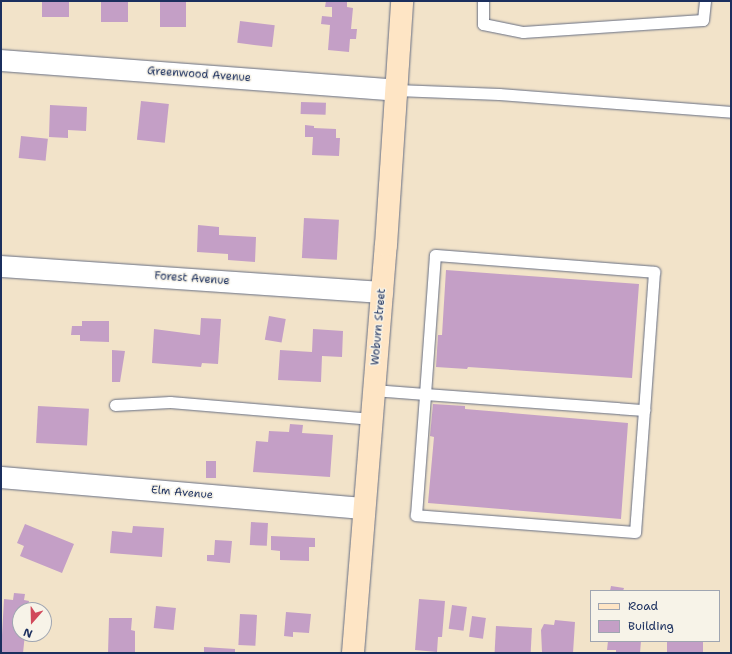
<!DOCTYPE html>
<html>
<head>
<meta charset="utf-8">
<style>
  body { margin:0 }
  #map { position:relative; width:732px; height:654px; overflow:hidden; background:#f2e3c9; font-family:"Shantell Sans",sans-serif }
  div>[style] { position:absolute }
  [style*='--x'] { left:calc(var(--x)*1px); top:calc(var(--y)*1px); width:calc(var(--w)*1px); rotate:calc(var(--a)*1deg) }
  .building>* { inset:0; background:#c49fc6; transform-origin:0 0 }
  .roads { filter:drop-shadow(0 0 1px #666e83) drop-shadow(0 0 1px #666e83) }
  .service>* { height:11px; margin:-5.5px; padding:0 5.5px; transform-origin:5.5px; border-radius:5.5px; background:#fff }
  .minor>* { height:21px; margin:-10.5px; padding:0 10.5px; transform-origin:10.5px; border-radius:10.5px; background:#fff }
  .secondary>* { height:22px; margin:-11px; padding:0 11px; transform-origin:11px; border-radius:11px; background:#fee5c5 }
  span { translate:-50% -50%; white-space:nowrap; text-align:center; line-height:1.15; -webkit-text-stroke:3px #f7f3e8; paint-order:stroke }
  .street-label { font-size:11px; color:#1b2f5e }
  .frame { position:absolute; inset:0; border:2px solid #1b2f5e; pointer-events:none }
  .legend { position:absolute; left:590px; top:590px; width:130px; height:52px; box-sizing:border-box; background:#f7f3e8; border:1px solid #9fa5b1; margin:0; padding:5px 7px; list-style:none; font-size:12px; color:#1b2f5e }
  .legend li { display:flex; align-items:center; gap:8px; height:20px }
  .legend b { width:20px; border:1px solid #9fa5b1 }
  .north { position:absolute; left:12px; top:602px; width:40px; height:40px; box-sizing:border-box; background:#f7f3e8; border:1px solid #9fa5b1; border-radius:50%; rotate:200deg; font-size:11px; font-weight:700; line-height:16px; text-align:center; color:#1b2f5e }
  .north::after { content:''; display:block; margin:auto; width:14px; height:18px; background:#d1495b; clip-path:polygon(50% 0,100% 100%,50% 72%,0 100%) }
</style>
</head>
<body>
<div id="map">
  <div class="building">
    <i style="left:42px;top:1px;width:27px;height:16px"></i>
    <i style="left:101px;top:1px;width:27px;height:21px"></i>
    <i style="left:160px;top:1px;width:26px;height:26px"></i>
    <i style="clip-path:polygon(326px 1px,347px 1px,347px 7px,353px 8px,351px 29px,357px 29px,356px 39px,350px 39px,349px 52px,328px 50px,330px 25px,321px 24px,322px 16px,332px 17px,332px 7px,325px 7px)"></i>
    <i style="left:240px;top:21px;width:35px;height:22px;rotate:7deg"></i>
    <i style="left:141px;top:101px;width:28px;height:39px;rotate:6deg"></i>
    <i style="left:301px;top:102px;width:25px;height:12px;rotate:2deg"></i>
    <i style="clip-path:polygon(50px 105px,87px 107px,86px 131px,68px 130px,68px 138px,49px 137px)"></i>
    <i style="clip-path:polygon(305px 125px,314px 126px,314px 128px,336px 129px,336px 138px,340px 138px,339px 156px,312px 155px,313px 137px,305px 137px)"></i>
    <i style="left:21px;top:136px;width:27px;height:22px;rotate:6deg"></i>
    <i style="left:304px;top:218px;width:35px;height:40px;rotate:3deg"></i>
    <i style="clip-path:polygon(198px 225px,219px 227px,219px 235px,256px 237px,255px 262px,228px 260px,228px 254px,197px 252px)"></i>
    <i style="clip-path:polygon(446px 270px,639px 284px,632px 378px,468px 367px,467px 369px,436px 367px,438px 335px,442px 335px)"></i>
    <i style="left:269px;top:316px;width:17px;height:24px;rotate:10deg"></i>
    <i style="clip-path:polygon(201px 318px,221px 319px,218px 364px,202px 363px,201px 367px,152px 363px,154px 329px,200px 335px)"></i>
    <i style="clip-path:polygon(82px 321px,109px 321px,109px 342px,80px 341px,80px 335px,71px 335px,72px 326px,82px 326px)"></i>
    <i style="clip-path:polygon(313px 329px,343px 331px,342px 357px,322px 356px,321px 382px,278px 380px,280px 350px,312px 352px)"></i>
    <i style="clip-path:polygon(112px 350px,125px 351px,120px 382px,112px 382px)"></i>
    <i style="clip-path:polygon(433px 404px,465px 406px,465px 409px,628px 423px,621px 519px,428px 503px,434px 437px,430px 436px)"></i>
    <i style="left:38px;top:406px;width:51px;height:37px;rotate:3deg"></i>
    <i style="clip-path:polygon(290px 424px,303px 425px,302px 433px,333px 435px,330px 477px,253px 472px,256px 441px,268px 442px,269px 431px,289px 432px)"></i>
    <i style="left:206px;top:461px;width:10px;height:17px"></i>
    <i style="left:251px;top:522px;width:17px;height:23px;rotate:3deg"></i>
    <i style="clip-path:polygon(25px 524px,74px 544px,62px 573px,20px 556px,24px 546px,17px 543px)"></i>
    <i style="clip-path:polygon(133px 526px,164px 528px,162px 557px,110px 553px,112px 531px,132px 533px)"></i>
    <i style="clip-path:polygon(271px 536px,315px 538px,315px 547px,309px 547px,309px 561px,280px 560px,280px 551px,271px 550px)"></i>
    <i style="clip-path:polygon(215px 540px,232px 541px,230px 563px,207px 561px,207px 555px,214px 555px)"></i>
    <i style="clip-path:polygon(611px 586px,624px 588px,623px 591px,610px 591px)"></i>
    <i style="clip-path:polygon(14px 593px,25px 594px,24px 600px,29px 601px,28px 610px,20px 610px,20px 634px,25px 634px,23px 653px,1px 653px,4px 599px,13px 600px)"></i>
    <i style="clip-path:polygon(419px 599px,445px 601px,442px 637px,438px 637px,437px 652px,415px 650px)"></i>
    <i style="left:452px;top:605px;width:15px;height:24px;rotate:8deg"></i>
    <i style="left:156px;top:606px;width:20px;height:22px;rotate:6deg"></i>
    <i style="clip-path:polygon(286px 612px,311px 614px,309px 633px,293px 632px,293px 637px,284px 636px)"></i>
    <i style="left:240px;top:614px;width:17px;height:31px;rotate:3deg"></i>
    <i style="left:472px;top:616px;width:14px;height:21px;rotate:8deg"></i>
    <i style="clip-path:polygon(109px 618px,132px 618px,131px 630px,135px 631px,135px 653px,108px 653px)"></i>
    <i style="clip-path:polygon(555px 620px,575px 622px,573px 653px,542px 652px,541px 630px,544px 624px,554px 625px)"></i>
    <i style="left:496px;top:626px;width:36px;height:26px;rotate:3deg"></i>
    <i style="clip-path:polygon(608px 641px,641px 641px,640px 653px,616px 653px,616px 650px,607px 650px)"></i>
    <i style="left:667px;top:641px;width:36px;height:12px"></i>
    <i style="clip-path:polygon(204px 647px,235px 649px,235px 653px,204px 653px)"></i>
  </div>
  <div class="roads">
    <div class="service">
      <i style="--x:483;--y:1;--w:23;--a:90"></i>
      <i style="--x:483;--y:24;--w:41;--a:11.3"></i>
      <i style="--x:523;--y:32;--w:180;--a:-3.8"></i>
      <i style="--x:703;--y:20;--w:19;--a:-84"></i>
      <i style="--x:396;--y:90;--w:103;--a:2.2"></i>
      <i style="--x:499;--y:94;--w:233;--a:4.4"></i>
      <i style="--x:373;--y:390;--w:52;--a:4.4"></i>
      <i style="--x:425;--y:394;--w:220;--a:4.2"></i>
      <i style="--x:644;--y:410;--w:122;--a:94.2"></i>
      <i style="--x:635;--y:532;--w:220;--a:-175.6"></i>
      <i style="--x:416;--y:515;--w:121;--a:-85.7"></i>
      <i style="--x:425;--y:394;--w:139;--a:-85.9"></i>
      <i style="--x:435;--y:255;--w:220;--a:4.4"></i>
      <i style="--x:654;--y:272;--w:138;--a:94.1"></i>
      <i style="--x:115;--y:405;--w:55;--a:-3.1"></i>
      <i style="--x:170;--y:402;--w:203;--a:4.8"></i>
    </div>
    <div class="minor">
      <i style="--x:1;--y:60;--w:396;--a:4.3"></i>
      <i style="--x:1;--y:266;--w:382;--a:3.9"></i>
      <i style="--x:1;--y:477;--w:364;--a:4.9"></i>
    </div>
    <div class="secondary">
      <i style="--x:353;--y:653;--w:409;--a:-85.4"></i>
      <i style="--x:386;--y:245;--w:245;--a:-86.2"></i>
    </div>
  </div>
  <div class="street-label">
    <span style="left:199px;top:75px;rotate:4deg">Greenwood Avenue</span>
    <span style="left:192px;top:279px;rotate:4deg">Forest Avenue</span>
    <span style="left:379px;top:327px;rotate:-85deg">Woburn Street</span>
    <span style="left:182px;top:493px;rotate:5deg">Elm Avenue</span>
  </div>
  <div class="frame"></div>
  <ul class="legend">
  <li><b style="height:5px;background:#fee5c5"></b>Road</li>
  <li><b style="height:11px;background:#c49fc6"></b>Building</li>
  </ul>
  <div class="north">N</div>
</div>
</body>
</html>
